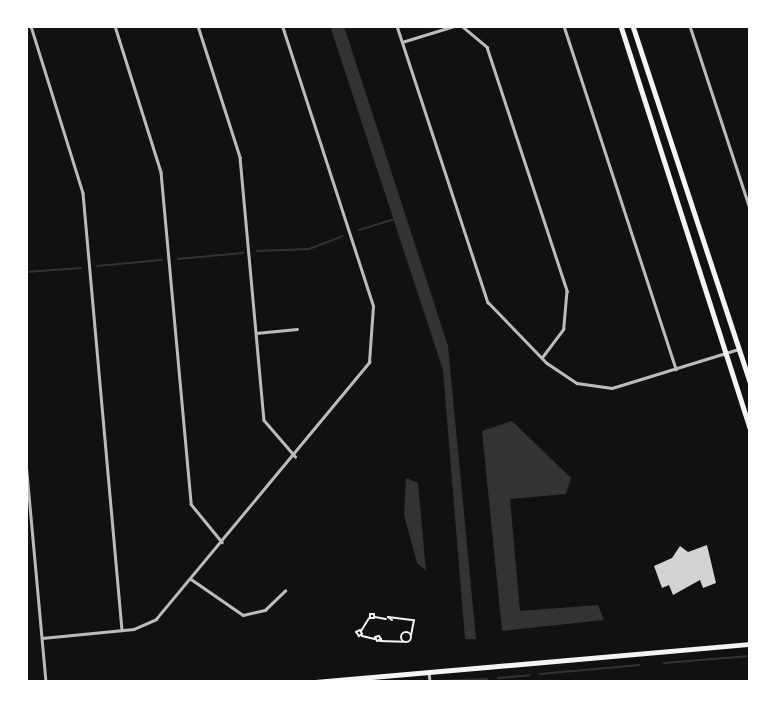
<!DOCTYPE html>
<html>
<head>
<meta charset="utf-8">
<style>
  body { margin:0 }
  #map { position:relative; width:776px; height:708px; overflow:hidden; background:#111; font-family:"DM Sans",sans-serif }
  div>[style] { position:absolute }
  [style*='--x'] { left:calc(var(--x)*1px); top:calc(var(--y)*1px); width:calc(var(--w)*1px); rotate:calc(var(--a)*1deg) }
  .water>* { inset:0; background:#333 }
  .stream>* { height:2px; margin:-1px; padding:0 1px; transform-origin:1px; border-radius:1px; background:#333 }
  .building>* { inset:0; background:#d3d3d3 }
  .path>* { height:2px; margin:-1px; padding:0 1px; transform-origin:1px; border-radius:1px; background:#f5f5f5 }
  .path>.ring { margin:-1px; padding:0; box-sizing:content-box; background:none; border:2px solid #f5f5f5; border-radius:50% }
  .minor>* { height:2.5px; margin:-1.25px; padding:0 1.25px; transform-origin:1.25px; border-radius:1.25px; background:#bcbcbc }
  .secondary>* { height:4.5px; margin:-2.25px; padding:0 2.25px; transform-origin:2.25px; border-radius:2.25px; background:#f5f5f5 }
  .primary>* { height:4.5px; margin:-2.25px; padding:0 2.25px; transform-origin:2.25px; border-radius:2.25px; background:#f5f5f5 }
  span { translate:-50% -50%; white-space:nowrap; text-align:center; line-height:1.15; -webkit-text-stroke:5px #fff; paint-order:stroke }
  .frame { position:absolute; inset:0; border:28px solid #fff; pointer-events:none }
</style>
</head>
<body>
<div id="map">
  <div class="water">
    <i style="clip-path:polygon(330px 26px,344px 26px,448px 346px,476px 639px,465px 639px,443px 370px)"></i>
    <i style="clip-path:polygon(512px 421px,571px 478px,566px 494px,510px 499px,520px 611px,598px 605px,604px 620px,502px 631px,482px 431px)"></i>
    <i style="clip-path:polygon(406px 478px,418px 483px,426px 571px,417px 563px,404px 515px)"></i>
  </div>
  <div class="stream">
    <i style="--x:359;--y:230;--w:38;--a:-17"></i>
    <i style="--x:257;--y:251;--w:52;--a:-2.2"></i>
    <i style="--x:309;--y:249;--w:36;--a:-21"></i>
    <i style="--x:178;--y:259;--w:65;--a:-5.3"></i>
    <i style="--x:97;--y:266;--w:65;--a:-5.3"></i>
    <i style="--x:26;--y:272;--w:55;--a:-4.2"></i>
    <i style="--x:664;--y:663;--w:86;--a:-4.7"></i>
    <i style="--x:540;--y:674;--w:100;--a:-5.1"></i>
    <i style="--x:498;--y:678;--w:32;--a:-5"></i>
    <i style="--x:440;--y:681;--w:47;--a:-2.4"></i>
  </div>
  <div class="building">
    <i style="clip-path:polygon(707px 545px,716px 583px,703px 588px,700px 580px,673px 595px,669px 585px,662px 588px,654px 566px,672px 558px,680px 546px,688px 552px)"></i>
  </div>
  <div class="path">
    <i style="--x:374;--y:614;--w:4;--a:90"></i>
    <i style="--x:374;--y:618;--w:4;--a:180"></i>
    <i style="--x:370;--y:618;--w:4;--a:-90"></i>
    <i style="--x:370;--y:614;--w:4;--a:0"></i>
    <i style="--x:375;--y:617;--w:11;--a:10"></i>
    <i style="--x:392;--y:620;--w:5;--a:-143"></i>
    <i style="--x:388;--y:617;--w:26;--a:7"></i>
    <i style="--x:414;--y:620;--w:15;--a:101"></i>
    <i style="--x:360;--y:630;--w:4;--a:63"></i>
    <i style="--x:362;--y:634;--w:4;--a:146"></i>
    <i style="--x:359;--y:636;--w:5;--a:-127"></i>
    <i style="--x:356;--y:632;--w:4;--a:-27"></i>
    <i style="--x:361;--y:631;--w:15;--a:-58"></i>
    <i class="ring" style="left:401px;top:632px;width:8px;height:8px"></i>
    <i style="--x:362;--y:636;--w:13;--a:13"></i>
    <i style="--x:379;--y:636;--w:4;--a:56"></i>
    <i style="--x:381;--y:639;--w:4;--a:153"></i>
    <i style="--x:377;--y:641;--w:4;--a:-117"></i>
    <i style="--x:375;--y:637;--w:4;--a:-14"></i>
    <i style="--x:380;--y:641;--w:23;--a:2"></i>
  </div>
  <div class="minor">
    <i style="--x:31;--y:26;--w:175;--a:72.7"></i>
    <i style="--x:83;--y:193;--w:439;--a:84.9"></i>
    <i style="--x:115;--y:26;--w:153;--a:72.5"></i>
    <i style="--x:161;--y:172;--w:333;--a:84.8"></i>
    <i style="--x:191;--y:504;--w:49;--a:50.8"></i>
    <i style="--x:198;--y:26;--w:138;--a:72.2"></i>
    <i style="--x:240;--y:157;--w:264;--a:84.8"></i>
    <i style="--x:264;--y:420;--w:48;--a:49.3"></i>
    <i style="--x:397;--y:26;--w:291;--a:71.8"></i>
    <i style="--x:488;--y:302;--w:85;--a:46"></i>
    <i style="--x:547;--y:363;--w:36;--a:34"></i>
    <i style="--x:577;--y:383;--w:35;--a:8"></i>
    <i style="--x:612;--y:388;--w:133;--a:-17.1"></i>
    <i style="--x:462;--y:26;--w:33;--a:40"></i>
    <i style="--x:487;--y:47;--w:257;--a:71.8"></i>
    <i style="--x:567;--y:291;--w:38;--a:95"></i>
    <i style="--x:564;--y:329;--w:36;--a:127"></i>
    <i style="--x:564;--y:26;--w:361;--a:71.9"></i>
    <i style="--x:690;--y:26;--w:192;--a:71.8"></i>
    <i style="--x:402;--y:42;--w:54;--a:-17.1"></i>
    <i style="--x:256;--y:333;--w:41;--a:-5.6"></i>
    <i style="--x:26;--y:462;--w:221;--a:84.8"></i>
    <i style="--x:191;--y:579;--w:63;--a:34.7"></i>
    <i style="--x:243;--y:615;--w:23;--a:-13"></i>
    <i style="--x:265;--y:610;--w:28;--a:-44"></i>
    <i style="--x:42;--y:638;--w:92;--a:-5.6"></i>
    <i style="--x:134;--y:629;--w:24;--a:-24"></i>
    <i style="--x:156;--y:619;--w:334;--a:-50.3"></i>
    <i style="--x:369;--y:362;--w:56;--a:-85.9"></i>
    <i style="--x:373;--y:306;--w:294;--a:-108"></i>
    <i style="--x:429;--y:672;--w:10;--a:84"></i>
  </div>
  <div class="secondary">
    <i style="--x:621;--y:26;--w:421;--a:72.2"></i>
    <i style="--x:633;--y:26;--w:374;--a:71.8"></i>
  </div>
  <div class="primary">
    <i style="--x:315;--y:682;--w:437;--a:-5"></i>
  </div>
  <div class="frame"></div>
</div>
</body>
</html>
